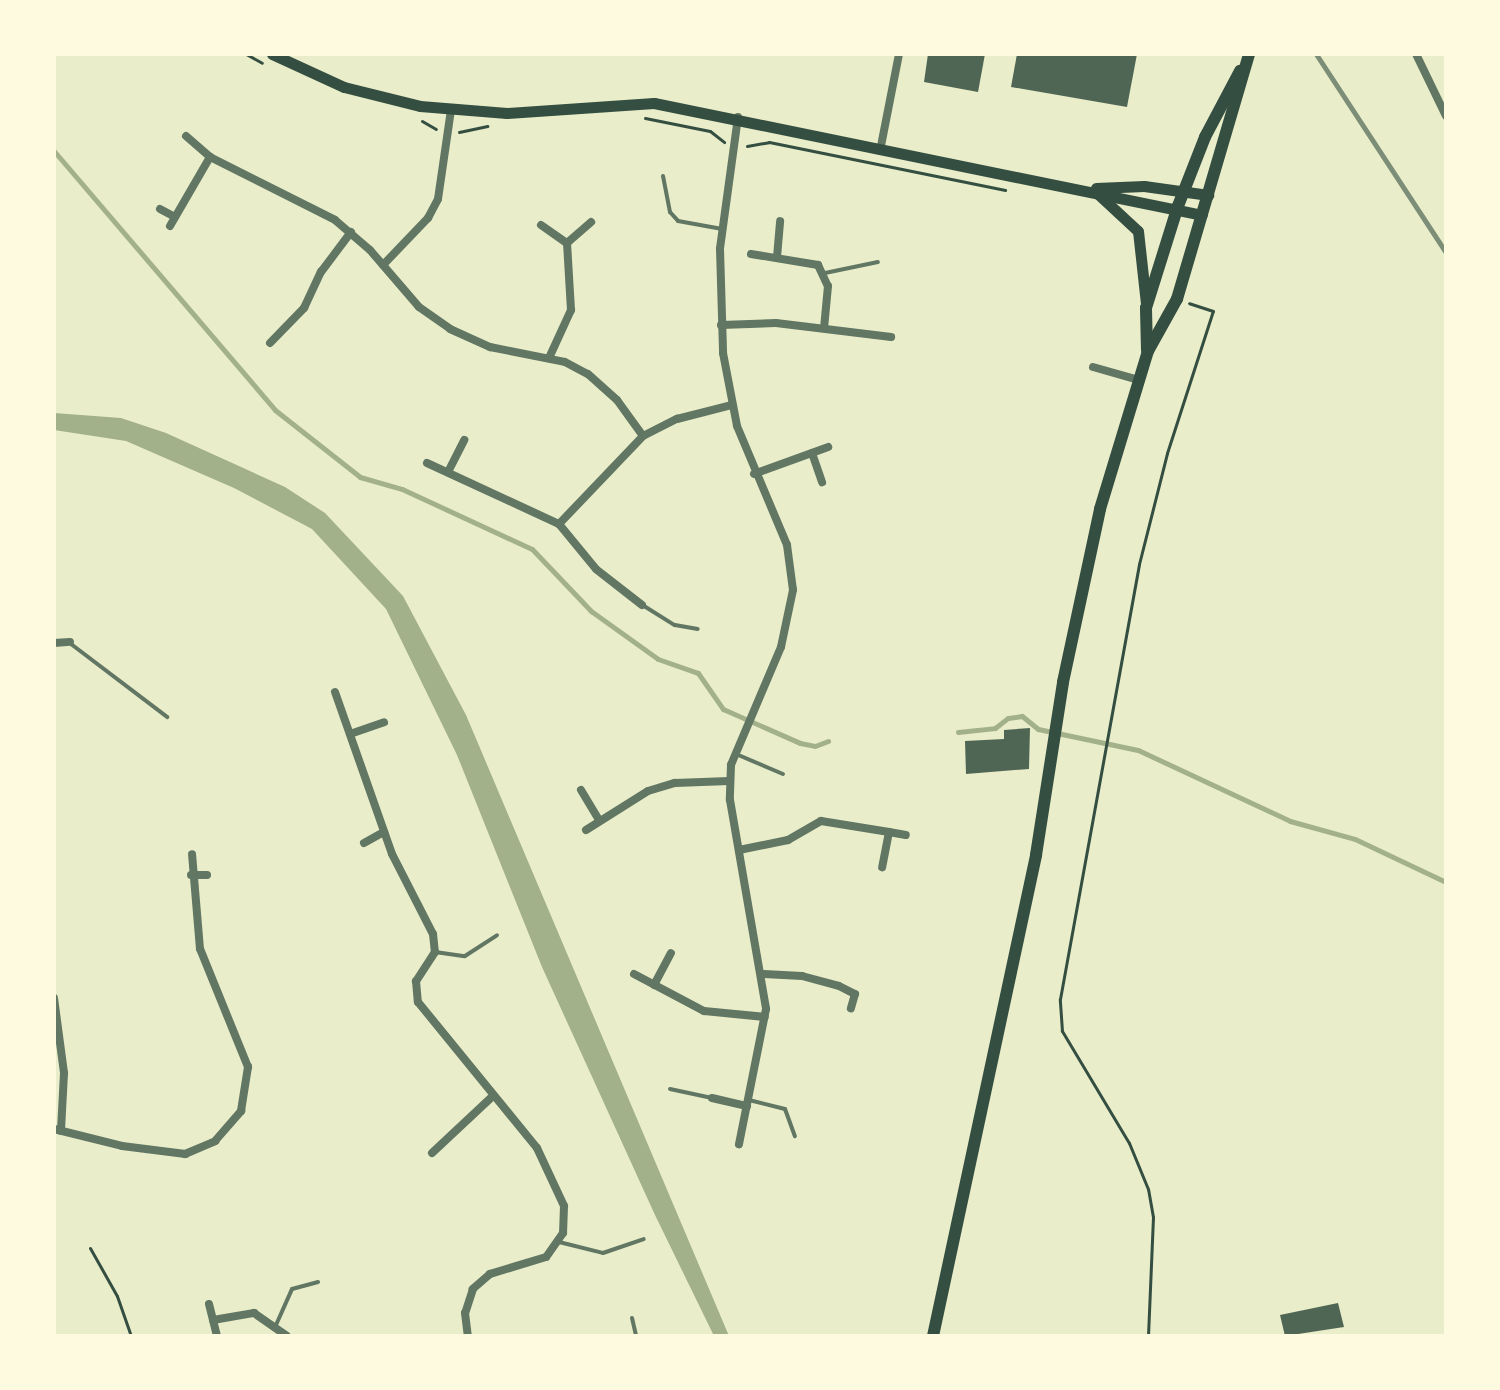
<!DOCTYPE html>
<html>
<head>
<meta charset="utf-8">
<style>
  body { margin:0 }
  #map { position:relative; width:1500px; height:1390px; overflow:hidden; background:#e9edc9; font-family:"PT Sans Narrow",sans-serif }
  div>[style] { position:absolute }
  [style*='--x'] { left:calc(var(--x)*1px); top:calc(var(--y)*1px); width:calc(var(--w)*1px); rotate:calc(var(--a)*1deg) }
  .water>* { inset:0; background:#a3b18a }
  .stream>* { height:5px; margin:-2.5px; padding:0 2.5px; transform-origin:2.5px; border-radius:2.5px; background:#a3b18a }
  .building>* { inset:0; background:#4f6655 }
  .path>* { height:3px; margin:-1.5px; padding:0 1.5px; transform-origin:1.5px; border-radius:1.5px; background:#344e41 }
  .service>* { height:4px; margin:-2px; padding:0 2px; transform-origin:2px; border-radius:2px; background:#617663 }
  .minor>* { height:8px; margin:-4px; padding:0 4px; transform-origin:4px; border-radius:4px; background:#617663 }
  .secondary>* { height:11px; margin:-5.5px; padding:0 5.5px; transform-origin:5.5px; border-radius:5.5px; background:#344e41 }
  .primary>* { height:12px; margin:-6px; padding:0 6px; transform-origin:6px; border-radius:6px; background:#344e41 }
  .rail>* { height:5px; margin:-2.5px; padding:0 2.5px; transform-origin:2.5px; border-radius:2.5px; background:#7c8e77 }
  span { translate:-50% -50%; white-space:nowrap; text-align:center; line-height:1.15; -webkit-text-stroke:8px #fefae0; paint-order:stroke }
  .frame { position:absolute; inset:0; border:56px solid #fefae0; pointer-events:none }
</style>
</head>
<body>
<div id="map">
  <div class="water">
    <i style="clip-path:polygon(54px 413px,121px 418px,166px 433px,285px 487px,325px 513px,403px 596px,466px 715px,729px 1336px,714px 1336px,655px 1215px,542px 967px,457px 755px,386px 609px,312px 529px,234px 488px,126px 441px,54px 430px)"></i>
  </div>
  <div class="stream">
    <i style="--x:54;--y:151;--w:340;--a:49.5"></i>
    <i style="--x:275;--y:410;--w:108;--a:38.2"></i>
    <i style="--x:360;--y:477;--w:44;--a:15.9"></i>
    <i style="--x:402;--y:489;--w:143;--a:24.8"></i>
    <i style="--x:532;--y:549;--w:86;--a:46.4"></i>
    <i style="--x:591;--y:611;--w:82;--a:35.6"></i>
    <i style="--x:658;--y:659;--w:42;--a:19.3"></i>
    <i style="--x:698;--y:673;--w:44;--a:55.2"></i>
    <i style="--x:723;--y:709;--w:84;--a:23.8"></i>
    <i style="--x:800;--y:743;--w:15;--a:11"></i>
    <i style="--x:815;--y:746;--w:14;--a:-21"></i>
    <i style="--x:958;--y:732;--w:37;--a:-6"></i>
    <i style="--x:995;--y:728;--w:16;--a:-38"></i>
    <i style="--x:1008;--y:718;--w:14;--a:-8"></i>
    <i style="--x:1022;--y:716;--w:21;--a:39"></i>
    <i style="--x:1038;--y:729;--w:102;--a:11.9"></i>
    <i style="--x:1138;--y:750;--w:168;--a:25"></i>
    <i style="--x:1290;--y:821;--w:67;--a:15.5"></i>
    <i style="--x:1355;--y:839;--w:101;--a:25.3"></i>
  </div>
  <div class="building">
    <i style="clip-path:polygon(928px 54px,985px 54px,978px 92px,924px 82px)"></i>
    <i style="clip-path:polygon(1017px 54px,1137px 54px,1127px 107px,1011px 87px)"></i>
    <i style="clip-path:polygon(1030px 728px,1029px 769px,966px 774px,965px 741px,1004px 739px,1004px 730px)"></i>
    <i style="clip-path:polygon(1338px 1303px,1344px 1327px,1285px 1336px,1280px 1315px)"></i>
  </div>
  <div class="path">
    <i style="--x:246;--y:54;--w:18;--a:29"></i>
    <i style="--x:645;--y:118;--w:66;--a:11.3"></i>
    <i style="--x:710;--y:131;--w:18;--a:38"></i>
    <i style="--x:422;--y:121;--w:16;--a:30"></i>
    <i style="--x:459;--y:132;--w:29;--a:-12"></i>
    <i style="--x:747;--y:146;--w:22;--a:-10"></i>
    <i style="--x:769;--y:142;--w:241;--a:11.5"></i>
    <i style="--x:90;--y:1248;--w:55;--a:60.6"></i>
    <i style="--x:117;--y:1296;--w:42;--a:70.7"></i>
    <i style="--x:1148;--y:1336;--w:119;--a:-87.6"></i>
    <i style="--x:1153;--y:1217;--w:28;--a:-100"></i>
    <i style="--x:1148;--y:1189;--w:50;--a:-112.4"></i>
    <i style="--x:1129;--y:1143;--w:131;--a:-120.9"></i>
    <i style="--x:1062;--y:1031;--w:32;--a:-94"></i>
    <i style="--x:1060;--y:999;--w:442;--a:-79.7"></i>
    <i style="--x:1139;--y:564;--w:114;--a:-75.8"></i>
    <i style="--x:1167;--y:453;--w:149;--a:-72.1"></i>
    <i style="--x:1213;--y:311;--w:25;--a:-162"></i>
  </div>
  <div class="service">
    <i style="--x:663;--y:176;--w:37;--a:79"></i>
    <i style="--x:670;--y:212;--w:12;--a:48"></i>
    <i style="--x:678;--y:221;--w:45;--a:10.3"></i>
    <i style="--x:825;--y:273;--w:54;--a:-11.7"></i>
    <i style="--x:644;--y:606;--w:36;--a:32"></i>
    <i style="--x:675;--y:625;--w:23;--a:10"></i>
    <i style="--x:71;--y:644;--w:121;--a:37.2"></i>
    <i style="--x:736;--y:754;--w:51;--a:23.1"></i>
    <i style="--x:435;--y:952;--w:30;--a:8"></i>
    <i style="--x:465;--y:956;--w:38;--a:-33"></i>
    <i style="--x:670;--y:1089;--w:43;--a:12.1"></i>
    <i style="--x:749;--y:1100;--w:37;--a:14"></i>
    <i style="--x:785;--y:1109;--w:29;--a:70"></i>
    <i style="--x:559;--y:1242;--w:45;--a:14"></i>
    <i style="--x:603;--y:1253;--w:43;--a:-18.9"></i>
    <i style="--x:632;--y:1318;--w:18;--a:77"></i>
    <i style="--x:276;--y:1325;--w:39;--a:-66"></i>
    <i style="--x:292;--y:1289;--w:27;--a:-15"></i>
  </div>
  <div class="minor">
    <i style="--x:1416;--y:54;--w:69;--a:64.2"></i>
    <i style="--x:738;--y:117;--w:133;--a:97.8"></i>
    <i style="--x:720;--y:249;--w:104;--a:88.3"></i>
    <i style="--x:723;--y:353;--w:74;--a:79.1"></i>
    <i style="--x:737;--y:426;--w:129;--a:67.2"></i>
    <i style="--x:787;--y:545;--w:45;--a:82.4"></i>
    <i style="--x:793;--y:590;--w:58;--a:101.9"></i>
    <i style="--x:781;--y:647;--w:128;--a:113"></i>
    <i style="--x:731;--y:765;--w:35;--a:92"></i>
    <i style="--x:730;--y:800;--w:212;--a:80.2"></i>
    <i style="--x:766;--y:1009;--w:138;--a:101.3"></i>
    <i style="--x:186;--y:136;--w:32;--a:41"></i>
    <i style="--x:210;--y:157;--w:140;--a:26.7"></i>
    <i style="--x:335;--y:220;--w:46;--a:40.6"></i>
    <i style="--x:370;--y:250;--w:75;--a:49.3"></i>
    <i style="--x:419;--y:307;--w:38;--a:35"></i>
    <i style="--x:450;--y:329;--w:44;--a:24.2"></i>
    <i style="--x:490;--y:347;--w:76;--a:11.3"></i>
    <i style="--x:565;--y:362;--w:26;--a:28"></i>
    <i style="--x:588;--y:374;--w:39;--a:42"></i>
    <i style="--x:617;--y:400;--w:44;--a:54.2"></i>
    <i style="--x:880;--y:151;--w:99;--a:-78.9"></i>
    <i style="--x:160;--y:209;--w:17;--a:28"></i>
    <i style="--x:541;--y:225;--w:32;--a:35"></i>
    <i style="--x:170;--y:226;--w:80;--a:-59.9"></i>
    <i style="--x:751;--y:254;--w:68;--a:9.3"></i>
    <i style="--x:818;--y:265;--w:23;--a:65"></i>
    <i style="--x:828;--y:286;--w:42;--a:95.4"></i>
    <i style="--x:777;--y:257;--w:36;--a:-85"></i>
    <i style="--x:383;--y:265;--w:65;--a:-46.2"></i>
    <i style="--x:428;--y:218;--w:21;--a:-62"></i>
    <i style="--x:438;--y:199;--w:90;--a:-81.7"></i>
    <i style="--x:721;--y:325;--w:55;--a:-2.1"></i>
    <i style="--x:776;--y:323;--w:116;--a:6.9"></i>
    <i style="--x:270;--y:343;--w:49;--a:-45.8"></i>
    <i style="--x:304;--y:308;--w:40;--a:-65"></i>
    <i style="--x:321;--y:272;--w:50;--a:-53.1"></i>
    <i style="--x:549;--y:358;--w:53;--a:-65.4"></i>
    <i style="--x:571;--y:310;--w:67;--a:-93.4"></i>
    <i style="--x:567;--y:243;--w:32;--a:-41"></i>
    <i style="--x:1093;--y:367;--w:48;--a:15.8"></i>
    <i style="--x:812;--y:453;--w:31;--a:71"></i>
    <i style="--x:427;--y:463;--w:145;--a:24.8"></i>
    <i style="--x:448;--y:472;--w:36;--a:-63"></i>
    <i style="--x:754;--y:474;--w:79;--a:-20"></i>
    <i style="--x:642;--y:605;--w:58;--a:-142"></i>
    <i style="--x:596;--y:569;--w:58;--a:-129.4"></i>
    <i style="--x:559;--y:524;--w:122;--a:-46.3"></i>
    <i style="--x:643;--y:436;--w:38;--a:-27"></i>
    <i style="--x:677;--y:419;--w:57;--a:-14.3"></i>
    <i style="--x:54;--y:643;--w:16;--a:-4"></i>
    <i style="--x:335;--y:692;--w:172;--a:70.6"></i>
    <i style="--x:392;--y:854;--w:90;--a:62.9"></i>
    <i style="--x:433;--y:934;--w:18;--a:84"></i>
    <i style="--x:435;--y:952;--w:35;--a:123"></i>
    <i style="--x:416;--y:981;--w:21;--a:85"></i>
    <i style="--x:418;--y:1002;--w:188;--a:50.8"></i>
    <i style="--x:537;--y:1148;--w:64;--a:65"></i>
    <i style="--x:564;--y:1206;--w:27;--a:92"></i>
    <i style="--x:563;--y:1233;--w:29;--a:125"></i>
    <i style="--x:546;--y:1257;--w:59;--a:163.1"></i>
    <i style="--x:490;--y:1274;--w:23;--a:139"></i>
    <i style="--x:473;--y:1289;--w:25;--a:108"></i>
    <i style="--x:465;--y:1313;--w:23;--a:83"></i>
    <i style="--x:350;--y:734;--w:36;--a:-19"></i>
    <i style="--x:581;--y:790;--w:35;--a:59"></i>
    <i style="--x:586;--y:830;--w:73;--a:-32.2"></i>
    <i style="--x:648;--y:791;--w:28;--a:-17"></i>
    <i style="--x:675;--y:783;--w:54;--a:-2.1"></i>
    <i style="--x:889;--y:832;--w:17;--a:10"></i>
    <i style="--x:364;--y:843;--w:23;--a:-29"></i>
    <i style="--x:739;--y:850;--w:50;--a:-11.5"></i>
    <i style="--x:788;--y:840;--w:38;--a:-30"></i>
    <i style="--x:821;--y:821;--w:69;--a:9.2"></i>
    <i style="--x:889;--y:832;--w:36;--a:101"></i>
    <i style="--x:191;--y:875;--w:16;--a:0"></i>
    <i style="--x:634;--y:974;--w:79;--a:27.9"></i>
    <i style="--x:704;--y:1011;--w:61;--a:5.6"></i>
    <i style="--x:764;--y:974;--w:38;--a:3"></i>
    <i style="--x:802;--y:976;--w:38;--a:15"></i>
    <i style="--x:839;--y:986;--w:18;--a:27"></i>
    <i style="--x:855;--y:994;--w:15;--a:106"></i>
    <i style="--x:654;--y:985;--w:36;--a:-62"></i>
    <i style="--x:54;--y:998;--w:76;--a:82.4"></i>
    <i style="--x:64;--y:1073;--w:58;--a:93"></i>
    <i style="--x:712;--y:1098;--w:36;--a:13"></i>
    <i style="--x:54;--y:1129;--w:70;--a:14"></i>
    <i style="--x:122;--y:1146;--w:64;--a:7.2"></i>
    <i style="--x:185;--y:1154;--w:33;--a:-23"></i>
    <i style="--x:215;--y:1141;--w:40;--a:-49"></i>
    <i style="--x:241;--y:1111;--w:45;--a:-81"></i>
    <i style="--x:248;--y:1067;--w:127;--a:-112.1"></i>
    <i style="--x:200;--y:949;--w:95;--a:-94.8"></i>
    <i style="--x:432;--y:1153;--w:83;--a:-43.1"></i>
    <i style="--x:209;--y:1304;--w:33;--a:76"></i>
    <i style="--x:213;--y:1320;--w:42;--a:-9.7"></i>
    <i style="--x:254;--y:1313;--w:40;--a:34.9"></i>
  </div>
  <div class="secondary">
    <i style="--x:272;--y:54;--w:79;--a:24.6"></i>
    <i style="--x:344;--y:87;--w:78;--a:14"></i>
    <i style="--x:420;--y:106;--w:87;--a:4.6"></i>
    <i style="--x:507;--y:113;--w:147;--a:-3.9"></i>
    <i style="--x:654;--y:103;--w:559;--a:11.55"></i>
    <i style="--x:1096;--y:188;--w:48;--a:-2.4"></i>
    <i style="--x:1144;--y:186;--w:65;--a:8"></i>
    <i style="--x:1098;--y:194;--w:54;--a:42.8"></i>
    <i style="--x:1138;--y:231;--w:72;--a:83.7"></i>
  </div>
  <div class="primary">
    <i style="--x:1147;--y:350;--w:42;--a:-91.4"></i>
    <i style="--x:1146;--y:308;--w:107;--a:-72.6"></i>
    <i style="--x:1178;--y:206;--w:74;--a:-68.6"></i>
    <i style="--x:1205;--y:137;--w:75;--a:-62.1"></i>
    <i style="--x:933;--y:1336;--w:492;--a:-77.9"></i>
    <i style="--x:1036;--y:855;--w:175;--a:-81.1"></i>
    <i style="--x:1063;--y:682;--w:177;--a:-77.9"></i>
    <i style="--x:1100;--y:509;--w:165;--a:-73.1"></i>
    <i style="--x:1148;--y:351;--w:60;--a:-60.9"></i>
    <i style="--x:1177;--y:299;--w:255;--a:-73.6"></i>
  </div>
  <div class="rail">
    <i style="--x:1316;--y:54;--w:238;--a:56.8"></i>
  </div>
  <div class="frame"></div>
</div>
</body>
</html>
